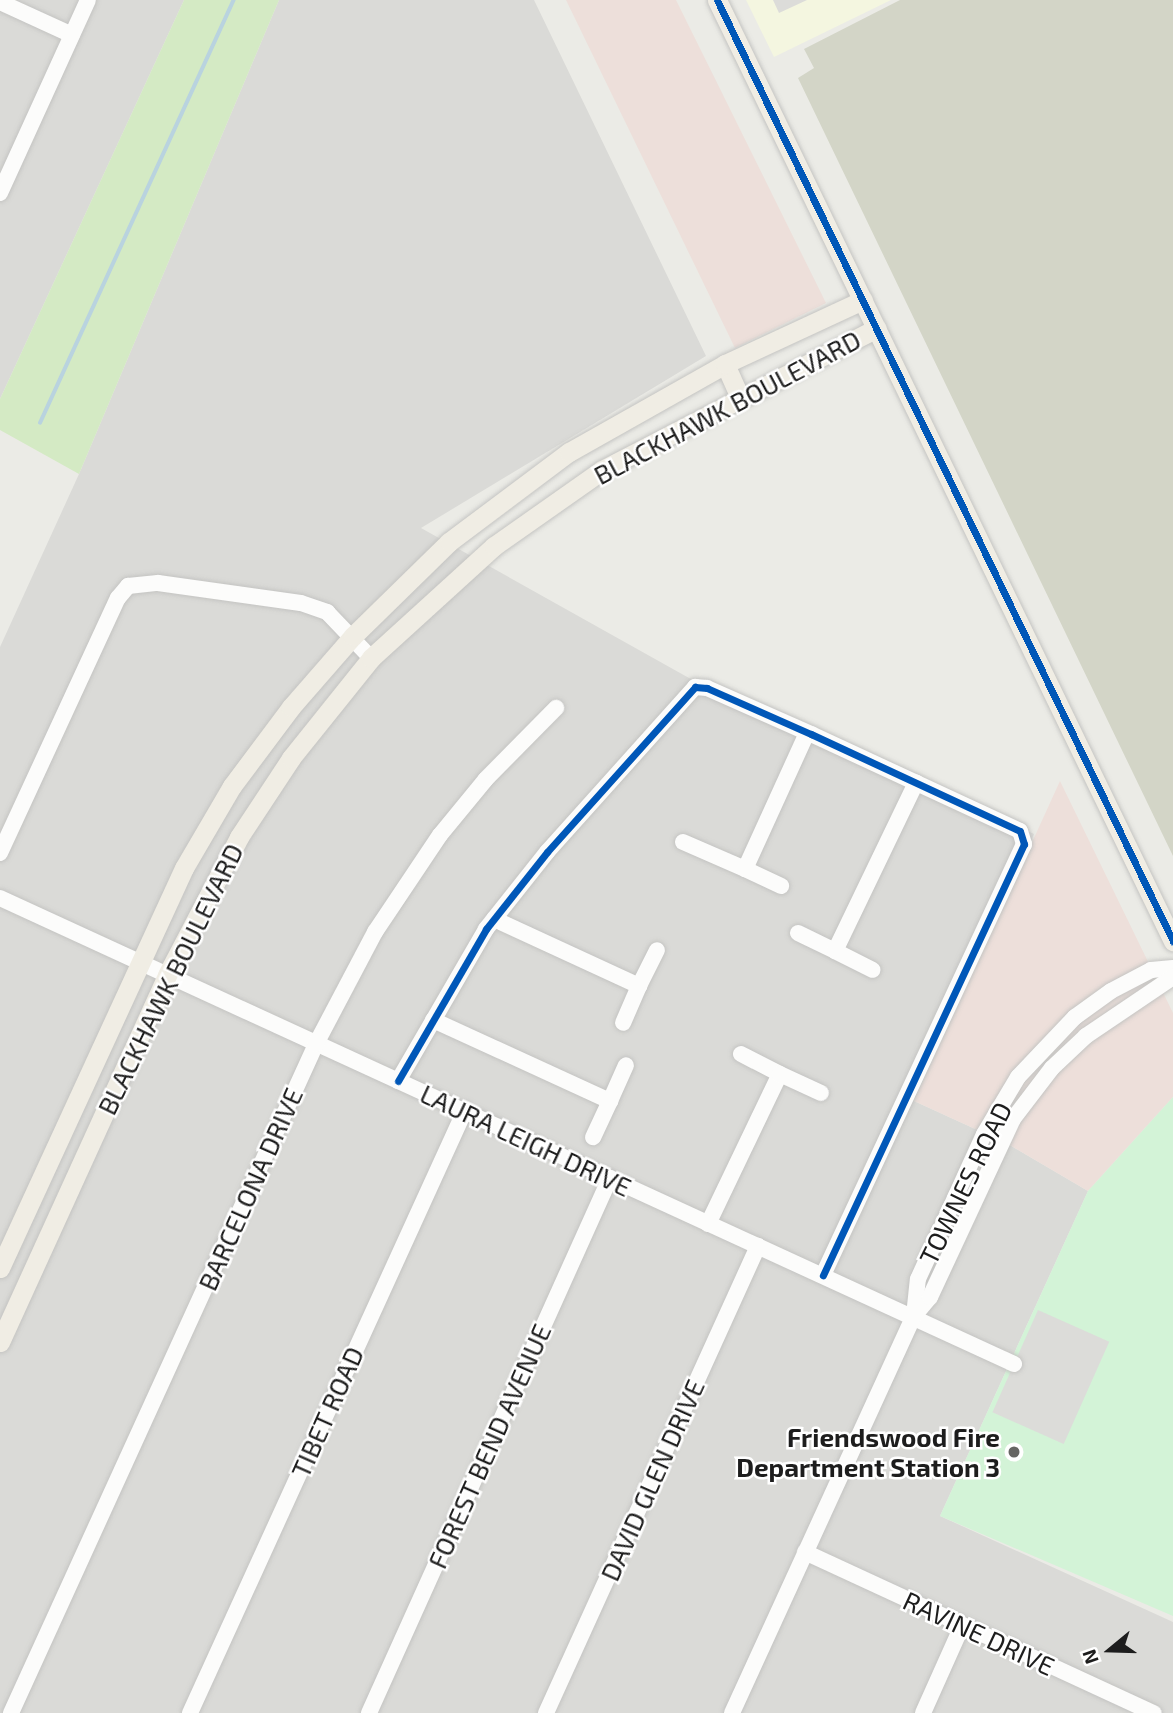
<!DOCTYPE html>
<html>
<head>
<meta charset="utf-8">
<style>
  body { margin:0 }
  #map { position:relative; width:1173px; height:1713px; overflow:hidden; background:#ebebe6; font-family:"Exo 2",sans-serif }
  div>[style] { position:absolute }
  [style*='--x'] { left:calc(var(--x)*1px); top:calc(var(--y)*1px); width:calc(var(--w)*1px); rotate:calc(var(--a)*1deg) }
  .residential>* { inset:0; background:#dadad7 }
  .commercial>* { inset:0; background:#eddfda }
  .education>* { inset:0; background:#f4f6e0 }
  .construction>* { inset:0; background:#d3d5c7 }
  .grass>* { inset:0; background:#d4eac4 }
  .park>* { inset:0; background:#d3f3d7 }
  .parking>* { inset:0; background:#dcdcd9; transform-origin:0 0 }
  .stream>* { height:3.5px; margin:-1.75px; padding:0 1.75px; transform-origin:1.75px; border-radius:1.75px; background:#b9d3df }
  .roads { filter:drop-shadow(0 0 2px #c4c4c2) drop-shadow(0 0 2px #c4c4c2) }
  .minor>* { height:16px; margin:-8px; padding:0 8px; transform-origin:8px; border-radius:8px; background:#fcfcfb }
  .major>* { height:19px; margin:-9.5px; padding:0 9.5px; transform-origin:9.5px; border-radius:9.5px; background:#f0ede4 }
  .cycleway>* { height:7px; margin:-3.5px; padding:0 3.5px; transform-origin:3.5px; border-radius:3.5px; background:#0057b8 }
  .dots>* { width:19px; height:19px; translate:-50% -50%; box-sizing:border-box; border:4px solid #fff; border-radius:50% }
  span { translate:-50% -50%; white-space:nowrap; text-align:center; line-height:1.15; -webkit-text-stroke:5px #fff; paint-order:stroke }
  .street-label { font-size:26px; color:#1d1d1d }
  .poi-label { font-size:26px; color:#1d1d1d; font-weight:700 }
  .right { translate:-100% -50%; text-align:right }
  .north { position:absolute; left:1075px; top:1615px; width:70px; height:70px; -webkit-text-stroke:5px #fff; paint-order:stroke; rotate:251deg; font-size:19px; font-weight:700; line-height:28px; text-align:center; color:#1d1d1d }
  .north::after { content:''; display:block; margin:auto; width:24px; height:32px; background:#1d1d1d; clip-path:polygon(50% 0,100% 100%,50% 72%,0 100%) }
</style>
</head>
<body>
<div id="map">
  <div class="residential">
    <i style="clip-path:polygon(0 0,184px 0,0 399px)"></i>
    <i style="clip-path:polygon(279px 0,534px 0,706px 356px,421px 528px,689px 678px,1034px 834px,914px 1101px,1008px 1144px,1088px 1191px,940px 1516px,1173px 1622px,1173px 1713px,0 1713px,0 647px,79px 474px)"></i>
  </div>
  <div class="commercial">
    <i style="clip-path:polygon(566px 0,676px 0,826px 303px,735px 348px)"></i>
    <i style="clip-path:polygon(1060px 781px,1173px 1013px,1173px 1097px,1088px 1191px,1008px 1144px,914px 1101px)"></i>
  </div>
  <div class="education">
    <i style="clip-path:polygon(746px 0,891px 0,774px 57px)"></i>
  </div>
  <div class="construction">
    <i style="clip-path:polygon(900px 0,1173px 0,1173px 856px,798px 78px,814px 68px,804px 49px)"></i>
  </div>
  <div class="grass">
    <i style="clip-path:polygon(184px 0,279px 0,79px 474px,0 430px,0 399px)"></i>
  </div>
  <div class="park">
    <i style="clip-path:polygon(1173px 1097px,1173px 1616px,940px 1516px,1088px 1191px)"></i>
  </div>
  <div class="parking">
    <i style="clip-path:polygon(773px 0,807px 0,779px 13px)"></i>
    <i style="left:1038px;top:1310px;width:78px;height:112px;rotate:24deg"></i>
  </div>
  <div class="stream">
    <i style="--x:40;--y:423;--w:465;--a:-65.4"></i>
  </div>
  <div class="roads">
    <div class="minor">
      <i style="--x:0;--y:2;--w:79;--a:24.6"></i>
      <i style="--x:0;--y:193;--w:212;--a:-65.5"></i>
      <i style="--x:683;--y:842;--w:68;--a:23.5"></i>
      <i style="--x:745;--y:869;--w:149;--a:-65.5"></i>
      <i style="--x:0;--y:853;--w:281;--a:-65.2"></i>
      <i style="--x:118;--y:598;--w:16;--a:-50"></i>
      <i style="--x:128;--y:586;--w:30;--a:-6"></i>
      <i style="--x:158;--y:583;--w:144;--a:8"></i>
      <i style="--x:301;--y:603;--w:28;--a:19"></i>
      <i style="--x:327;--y:612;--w:64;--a:46.3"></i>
      <i style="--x:745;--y:869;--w:40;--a:25"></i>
      <i style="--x:0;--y:898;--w:1116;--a:24.68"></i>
      <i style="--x:494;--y:919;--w:160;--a:24.8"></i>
      <i style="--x:639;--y:986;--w:40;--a:113.4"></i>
      <i style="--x:798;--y:933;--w:41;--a:25.9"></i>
      <i style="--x:835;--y:951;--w:187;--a:-64.3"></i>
      <i style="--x:835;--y:951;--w:42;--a:26.6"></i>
      <i style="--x:639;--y:986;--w:40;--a:-63.4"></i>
      <i style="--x:433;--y:1020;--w:195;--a:24.6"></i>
      <i style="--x:610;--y:1101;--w:40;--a:115"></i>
      <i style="--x:741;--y:1054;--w:44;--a:27.1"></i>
      <i style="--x:398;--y:1081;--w:176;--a:-59.9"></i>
      <i style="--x:486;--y:929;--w:98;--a:-51.6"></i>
      <i style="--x:547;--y:852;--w:222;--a:-48.1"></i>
      <i style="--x:695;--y:687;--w:12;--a:5"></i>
      <i style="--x:707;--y:688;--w:114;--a:23.9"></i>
      <i style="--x:811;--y:734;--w:230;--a:24.9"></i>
      <i style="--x:1020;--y:831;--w:14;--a:73"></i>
      <i style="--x:1024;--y:844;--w:476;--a:115"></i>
      <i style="--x:610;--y:1101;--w:39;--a:-66"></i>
      <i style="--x:708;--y:1224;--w:166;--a:-64.4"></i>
      <i style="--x:780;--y:1074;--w:45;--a:24.9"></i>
      <i style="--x:914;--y:1316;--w:37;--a:-84"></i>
      <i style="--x:918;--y:1279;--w:159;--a:-65.5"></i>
      <i style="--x:984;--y:1134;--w:66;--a:-59.2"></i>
      <i style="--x:1018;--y:1077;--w:83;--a:-46.5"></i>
      <i style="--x:1075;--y:1017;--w:44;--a:-35.8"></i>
      <i style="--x:1111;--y:991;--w:45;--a:-27.7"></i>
      <i style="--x:1151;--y:970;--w:22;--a:-5"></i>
      <i style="--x:805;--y:1552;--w:384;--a:24.8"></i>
      <i style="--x:11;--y:1713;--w:735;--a:-65.49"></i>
      <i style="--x:316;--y:1044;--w:127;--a:-62.2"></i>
      <i style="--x:375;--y:932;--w:117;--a:-56.2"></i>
      <i style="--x:440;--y:835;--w:72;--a:-50.6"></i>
      <i style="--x:486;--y:779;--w:100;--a:-45.4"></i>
      <i style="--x:190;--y:1713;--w:663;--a:-65.48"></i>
      <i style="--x:369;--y:1713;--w:587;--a:-65.75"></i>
      <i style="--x:546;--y:1713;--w:513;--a:-65.58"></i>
      <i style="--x:732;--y:1713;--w:437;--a:-65.4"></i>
      <i style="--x:914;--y:1316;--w:25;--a:-50"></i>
      <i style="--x:930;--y:1297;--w:196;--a:-65"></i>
      <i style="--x:1013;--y:1119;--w:64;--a:-52.6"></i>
      <i style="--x:1052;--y:1068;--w:47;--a:-43.3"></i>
      <i style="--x:1086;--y:1036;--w:105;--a:-34.1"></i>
      <i style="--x:923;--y:1713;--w:95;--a:-65.9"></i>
    </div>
    <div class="major">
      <i style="--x:717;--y:0;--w:1046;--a:64.15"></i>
      <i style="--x:725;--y:364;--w:35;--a:66"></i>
      <i style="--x:0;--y:1268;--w:440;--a:-65.3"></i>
      <i style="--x:184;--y:868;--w:95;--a:-59.7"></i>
      <i style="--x:232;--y:786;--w:99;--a:-53.2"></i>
      <i style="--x:291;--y:707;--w:94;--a:-48.9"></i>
      <i style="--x:353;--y:636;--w:134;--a:-44.4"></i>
      <i style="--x:449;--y:542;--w:150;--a:-36.9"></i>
      <i style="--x:569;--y:452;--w:179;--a:-29.4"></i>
      <i style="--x:725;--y:364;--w:152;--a:-24.9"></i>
      <i style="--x:0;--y:1342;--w:403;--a:-65.5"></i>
      <i style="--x:167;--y:975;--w:156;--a:-62.4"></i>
      <i style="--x:239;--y:837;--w:95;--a:-56.6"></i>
      <i style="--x:291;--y:758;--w:128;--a:-51.3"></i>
      <i style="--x:371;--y:658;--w:166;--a:-42.3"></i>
      <i style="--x:494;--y:546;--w:132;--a:-35.1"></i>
      <i style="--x:602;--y:470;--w:309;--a:-27.3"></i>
    </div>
  </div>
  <div class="cycleway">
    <i style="--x:717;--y:0;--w:1046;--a:64.15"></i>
    <i style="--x:398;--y:1081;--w:176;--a:-59.9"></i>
    <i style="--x:486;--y:929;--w:98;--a:-51.6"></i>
    <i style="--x:547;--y:852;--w:222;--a:-48.1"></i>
    <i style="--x:695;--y:687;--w:12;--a:5"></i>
    <i style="--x:707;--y:688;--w:114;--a:23.9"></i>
    <i style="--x:811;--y:734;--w:230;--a:24.9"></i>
    <i style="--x:1020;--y:831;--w:14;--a:73"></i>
    <i style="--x:1024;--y:844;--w:476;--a:115"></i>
  </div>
  <div class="dots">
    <i style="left:1014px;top:1452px;background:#656563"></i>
  </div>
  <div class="street-label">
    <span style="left:727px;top:407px;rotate:-28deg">BLACKHAWK BOULEVARD</span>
    <span style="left:170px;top:979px;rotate:-64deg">BLACKHAWK BOULEVARD</span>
    <span style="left:526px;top:1140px;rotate:25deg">LAURA LEIGH DRIVE</span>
    <span style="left:965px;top:1183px;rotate:-64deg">TOWNES ROAD</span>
    <span style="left:250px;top:1189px;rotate:-66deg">BARCELONA DRIVE</span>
    <span style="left:327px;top:1412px;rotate:-66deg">TIBET ROAD</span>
    <span style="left:489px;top:1446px;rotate:-66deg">FOREST BEND AVENUE</span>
    <span style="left:652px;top:1480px;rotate:-66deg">DAVID GLEN DRIVE</span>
    <span style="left:979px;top:1633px;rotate:25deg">RAVINE DRIVE</span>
  </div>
  <div class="poi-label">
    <span class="right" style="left:1000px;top:1452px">Friendswood Fire<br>Department Station 3</span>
  </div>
  <div class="north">N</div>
</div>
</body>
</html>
